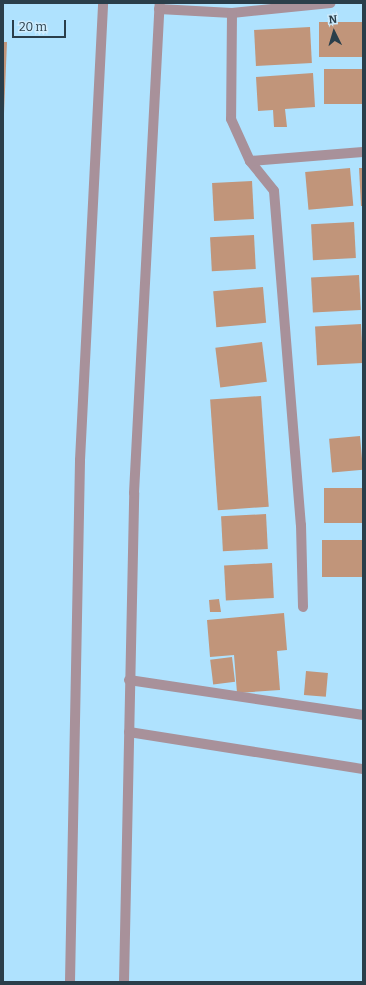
<!DOCTYPE html>
<html>
<head>
<meta charset="utf-8">
<style>
  body { margin:0 }
  #map { position:relative; width:366px; height:985px; overflow:hidden; background:#afe2fe; font-family:Bitter,serif }
  div>[style] { position:absolute }
  [style*='--x'] { left:calc(var(--x)*1px); top:calc(var(--y)*1px); width:calc(var(--w)*1px); rotate:calc(var(--a)*1deg) }
  .building>* { inset:0; background:#c1957a; transform-origin:0 0 }
  .minor>* { height:10px; margin:-5px; padding:0 5px; transform-origin:5px; border-radius:5px; background:#a8919a }
  span { translate:-50% -50%; white-space:nowrap; text-align:center; line-height:1.15; -webkit-text-stroke:3.5px #ceecfd; paint-order:stroke }
  .frame { position:absolute; inset:0; border:4px solid #2a3e4a; pointer-events:none }
  .north { position:absolute; left:314px; top:12px; width:40px; height:40px; -webkit-text-stroke:3px #ceecfd; paint-order:stroke; rotate:355deg; font-size:11px; font-weight:700; line-height:16px; text-align:center; color:#2a3e4a }
  .north::after { content:''; display:block; margin:auto; width:14px; height:18px; background:#2a3e4a; clip-path:polygon(50% 0,100% 100%,50% 72%,0 100%) }
  .scale { position:absolute; left:12px; top:20px; width:54px; height:18px; box-sizing:border-box; border:2px solid #2a3e4a; border-top:0; padding-left:5px; font-size:12px; line-height:14px; white-space:nowrap; color:#2a3e4a; -webkit-text-stroke:3px #ceecfd; paint-order:stroke }
</style>
</head>
<body>
<div id="map">
  <div class="building">
    <i style="left:363px;top:22px;width:35px;height:44px;rotate:90deg"></i>
    <i style="left:310px;top:27px;width:36px;height:56px;rotate:87deg"></i>
    <i style="clip-path:polygon(3px 42px,7px 42px,4px 113px,3px 113px)"></i>
    <i style="left:363px;top:69px;width:35px;height:39px;rotate:90deg"></i>
    <i style="clip-path:polygon(313px 73px,315px 107px,285px 109px,287px 127px,274px 127px,273px 110px,258px 111px,256px 77px)"></i>
    <i style="left:350px;top:168px;width:38px;height:45px;rotate:85deg"></i>
    <i style="clip-path:polygon(359px 168px,363px 168px,363px 206px,361px 206px)"></i>
    <i style="left:252px;top:181px;width:38px;height:40px;rotate:87deg"></i>
    <i style="left:354px;top:222px;width:36px;height:43px;rotate:87deg"></i>
    <i style="left:254px;top:235px;width:34px;height:44px;rotate:87deg"></i>
    <i style="left:359px;top:275px;width:35px;height:48px;rotate:87deg"></i>
    <i style="left:263px;top:287px;width:36px;height:50px;rotate:85deg"></i>
    <i style="left:361px;top:324px;width:39px;height:46px;rotate:87deg"></i>
    <i style="left:262px;top:342px;width:40px;height:47px;rotate:83deg"></i>
    <i style="left:261px;top:396px;width:111px;height:51px;rotate:86deg"></i>
    <i style="left:360px;top:436px;width:34px;height:31px;rotate:85deg"></i>
    <i style="left:363px;top:488px;width:35px;height:39px;rotate:90deg"></i>
    <i style="left:266px;top:514px;width:35px;height:45px;rotate:87deg"></i>
    <i style="left:363px;top:540px;width:37px;height:41px;rotate:90deg"></i>
    <i style="left:272px;top:563px;width:35px;height:48px;rotate:87deg"></i>
    <i style="clip-path:polygon(219px 599px,221px 612px,210px 612px,209px 600px)"></i>
    <i style="clip-path:polygon(284px 613px,287px 650px,277px 651px,280px 690px,237px 693px,234px 655px,210px 657px,207px 620px)"></i>
    <i style="left:232px;top:657px;width:25px;height:22px;rotate:83deg"></i>
    <i style="left:306px;top:671px;width:22px;height:24px;rotate:5deg"></i>
  </div>
  <div class="minor">
    <i style="--x:159;--y:9;--w:73;--a:3.1"></i>
    <i style="--x:232;--y:13;--w:99;--a:-5.8"></i>
    <i style="--x:232;--y:13;--w:106;--a:90.5"></i>
    <i style="--x:231;--y:119;--w:46;--a:65.7"></i>
    <i style="--x:250;--y:161;--w:38;--a:51"></i>
    <i style="--x:274;--y:191;--w:335;--a:85.4"></i>
    <i style="--x:301;--y:525;--w:82;--a:88.6"></i>
    <i style="--x:250;--y:161;--w:113;--a:-4.6"></i>
    <i style="--x:129;--y:680;--w:237;--a:8.5"></i>
    <i style="--x:129;--y:732;--w:237;--a:9"></i>
    <i style="--x:70;--y:982;--w:522;--a:-88.9"></i>
    <i style="--x:80;--y:460;--w:458;--a:-87.1"></i>
    <i style="--x:124;--y:982;--w:489;--a:-88.8"></i>
    <i style="--x:134;--y:493;--w:491;--a:-87"></i>
  </div>
  <div class="frame"></div>
  <div class="north">N</div>
  <div class="scale">20 m</div>
</div>
</body>
</html>
